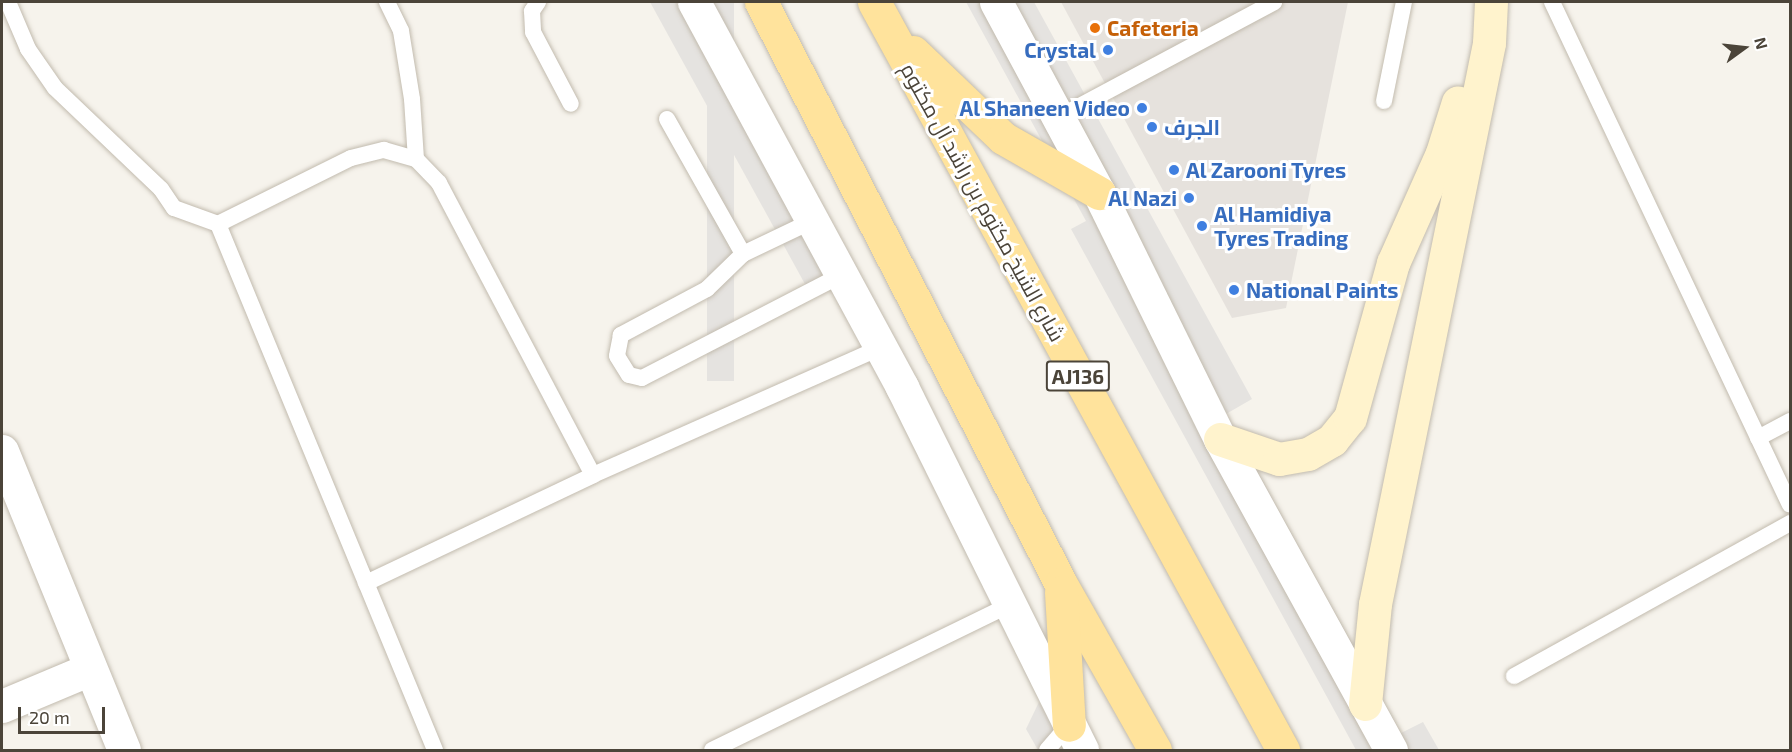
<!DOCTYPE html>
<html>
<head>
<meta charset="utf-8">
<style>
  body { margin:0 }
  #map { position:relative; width:1792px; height:752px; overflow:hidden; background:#f6f3ec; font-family:"Exo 2",Cairo,sans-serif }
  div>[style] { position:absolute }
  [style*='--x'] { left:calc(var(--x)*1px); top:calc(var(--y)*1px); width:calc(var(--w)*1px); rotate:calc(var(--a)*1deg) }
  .industrial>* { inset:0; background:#e6e2dd }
  .parking>* { inset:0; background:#e5e3e0; transform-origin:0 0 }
  .roads { filter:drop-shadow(0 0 2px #c2bbae) drop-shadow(0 0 2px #c2bbae) }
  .lane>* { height:16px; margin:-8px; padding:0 8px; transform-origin:8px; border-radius:8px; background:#fff }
  .street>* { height:33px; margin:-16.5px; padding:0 16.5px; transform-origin:16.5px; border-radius:16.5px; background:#fff }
  .secondary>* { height:33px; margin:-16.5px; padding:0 16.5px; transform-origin:16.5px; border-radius:16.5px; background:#fff3cd }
  .primary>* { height:33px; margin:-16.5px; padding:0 16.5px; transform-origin:16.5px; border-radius:16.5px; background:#ffe39c }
  .dots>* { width:16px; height:16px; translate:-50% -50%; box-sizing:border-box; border:3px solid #fff; border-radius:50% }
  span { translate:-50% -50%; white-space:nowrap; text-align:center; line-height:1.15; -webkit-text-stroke:6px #fff; paint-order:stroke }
  .shield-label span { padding:2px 4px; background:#fff; border:2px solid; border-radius:4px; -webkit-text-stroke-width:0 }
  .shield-label { font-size:20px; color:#4b4439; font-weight:700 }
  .food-label { font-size:21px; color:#c56008; font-weight:700 }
  .left { translate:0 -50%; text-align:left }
  .shop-label { font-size:21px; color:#366cbe; font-weight:700 }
  .right { translate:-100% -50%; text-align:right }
  .street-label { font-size:21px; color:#4b4439 }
  .frame { position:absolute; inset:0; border:3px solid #4b4439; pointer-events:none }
  .north { position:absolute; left:1714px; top:18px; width:60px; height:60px; -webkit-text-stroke:4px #fff; paint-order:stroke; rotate:75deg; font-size:16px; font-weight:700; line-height:24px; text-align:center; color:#4b4439 }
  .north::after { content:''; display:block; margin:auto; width:21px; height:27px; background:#4b4439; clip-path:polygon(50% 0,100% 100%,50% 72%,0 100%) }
  .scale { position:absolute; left:18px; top:707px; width:87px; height:27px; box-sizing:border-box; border:3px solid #4b4439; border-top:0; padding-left:8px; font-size:18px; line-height:21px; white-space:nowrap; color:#4b4439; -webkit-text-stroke:4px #fff; paint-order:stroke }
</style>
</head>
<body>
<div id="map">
  <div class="industrial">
    <i style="clip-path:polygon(1061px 2px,1348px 2px,1286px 308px,1232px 318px)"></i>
  </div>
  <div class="parking">
    <i style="clip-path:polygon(650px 2px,681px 2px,828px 275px,811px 295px)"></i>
    <i style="left:707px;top:2px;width:27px;height:379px"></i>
    <i style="clip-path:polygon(966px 2px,1034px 2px,1252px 399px,1226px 414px,1401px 733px,1423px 722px,1439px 750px,1356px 750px,1071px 229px,1086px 221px)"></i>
    <i style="clip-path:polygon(1039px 702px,1067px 750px,1038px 750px,1026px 729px)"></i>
  </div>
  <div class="roads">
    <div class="lane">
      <i style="--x:8;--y:2;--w:51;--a:66.9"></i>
      <i style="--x:28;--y:49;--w:47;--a:55.3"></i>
      <i style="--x:55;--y:88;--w:146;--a:43.6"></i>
      <i style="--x:161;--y:189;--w:23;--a:56"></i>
      <i style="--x:174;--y:208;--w:47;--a:20"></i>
      <i style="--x:218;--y:224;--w:569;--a:67.58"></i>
      <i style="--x:387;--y:2;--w:32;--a:64"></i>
      <i style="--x:401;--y:31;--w:69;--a:80.8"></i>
      <i style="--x:412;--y:99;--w:60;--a:86.2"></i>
      <i style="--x:538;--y:2;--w:11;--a:124"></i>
      <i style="--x:532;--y:11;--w:21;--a:87"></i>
      <i style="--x:533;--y:32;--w:81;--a:62.2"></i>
      <i style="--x:1552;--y:2;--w:556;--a:64.68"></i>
      <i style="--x:1384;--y:101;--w:101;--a:-78.6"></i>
      <i style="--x:1059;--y:117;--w:244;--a:-28.1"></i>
      <i style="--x:667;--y:119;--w:155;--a:60.6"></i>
      <i style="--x:812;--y:221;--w:76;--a:154.4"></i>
      <i style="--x:743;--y:254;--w:50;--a:135.8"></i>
      <i style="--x:707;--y:289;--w:98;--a:151.9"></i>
      <i style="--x:621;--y:335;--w:21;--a:101"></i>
      <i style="--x:617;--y:356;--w:22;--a:58"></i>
      <i style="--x:629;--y:375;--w:13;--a:13"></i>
      <i style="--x:642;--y:378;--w:223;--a:-27.3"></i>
      <i style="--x:218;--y:224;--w:148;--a:-26.4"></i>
      <i style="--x:351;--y:158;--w:34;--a:-14"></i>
      <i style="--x:384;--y:150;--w:33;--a:16"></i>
      <i style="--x:416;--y:159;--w:33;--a:46"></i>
      <i style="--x:439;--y:183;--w:330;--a:62.2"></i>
      <i style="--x:1758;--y:438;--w:36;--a:-28"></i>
      <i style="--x:366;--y:583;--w:251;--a:-25.4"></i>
      <i style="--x:593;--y:475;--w:316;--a:-23.9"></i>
      <i style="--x:1514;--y:676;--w:316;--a:-29"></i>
      <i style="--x:712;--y:750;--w:331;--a:-26"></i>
      <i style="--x:1047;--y:750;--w:33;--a:-49"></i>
    </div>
    <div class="street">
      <i style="--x:694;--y:2;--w:438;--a:61.6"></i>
      <i style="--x:902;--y:387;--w:405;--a:63.6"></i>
      <i style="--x:996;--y:2;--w:217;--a:61.7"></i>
      <i style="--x:1099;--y:193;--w:274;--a:63.8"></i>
      <i style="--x:1220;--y:439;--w:355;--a:61.2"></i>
      <i style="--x:2;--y:451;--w:323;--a:67.8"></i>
      <i style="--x:2;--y:706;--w:95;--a:-22.8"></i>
    </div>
    <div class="secondary">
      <i style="--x:1220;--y:439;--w:62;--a:18.7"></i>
      <i style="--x:1279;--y:459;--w:29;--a:-10"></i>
      <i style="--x:1308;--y:454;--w:28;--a:-30"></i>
      <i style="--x:1332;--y:440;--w:28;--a:-51"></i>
      <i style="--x:1350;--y:418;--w:161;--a:-74.5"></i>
      <i style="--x:1393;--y:263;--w:120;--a:-66"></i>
      <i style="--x:1442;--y:153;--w:53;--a:-72.6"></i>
      <i style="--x:1365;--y:704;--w:100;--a:-84.3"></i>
      <i style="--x:1375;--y:604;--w:572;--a:-78.51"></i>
      <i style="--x:1489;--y:43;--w:41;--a:-87.2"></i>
    </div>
    <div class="primary">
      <i style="--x:761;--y:2;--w:655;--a:62.73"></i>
      <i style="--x:1061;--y:584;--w:191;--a:60.5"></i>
      <i style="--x:874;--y:2;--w:853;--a:61.33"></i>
      <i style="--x:913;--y:52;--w:124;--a:43.7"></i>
      <i style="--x:1003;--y:138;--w:111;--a:29.8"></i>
      <i style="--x:1061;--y:592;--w:133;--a:86.6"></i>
    </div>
  </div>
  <div class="dots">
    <i style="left:1095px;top:28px;background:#e8710a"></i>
    <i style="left:1108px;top:50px;background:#3f7fe0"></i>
    <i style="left:1142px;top:108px;background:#3f7fe0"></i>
    <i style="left:1152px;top:127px;background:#3f7fe0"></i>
    <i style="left:1174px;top:170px;background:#3f7fe0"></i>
    <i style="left:1189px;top:198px;background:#3f7fe0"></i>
    <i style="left:1202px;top:226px;background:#3f7fe0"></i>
    <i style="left:1234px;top:290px;background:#3f7fe0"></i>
  </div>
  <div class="shield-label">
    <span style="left:1078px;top:376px">AJ136</span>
  </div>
  <div class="food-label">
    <span class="left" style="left:1107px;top:28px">Cafeteria</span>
  </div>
  <div class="shop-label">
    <span class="right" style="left:1096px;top:50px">Crystal</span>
    <span class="right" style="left:1130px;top:108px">Al Shaneen Video</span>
    <span class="left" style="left:1164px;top:127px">الجرف</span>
    <span class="left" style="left:1186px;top:170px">Al Zarooni Tyres</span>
    <span class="right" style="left:1177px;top:198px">Al Nazi</span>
    <span class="left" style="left:1214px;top:226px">Al Hamidiya<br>Tyres Trading</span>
    <span class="left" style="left:1246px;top:290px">National Paints</span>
  </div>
  <div class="street-label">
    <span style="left:983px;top:202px;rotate:61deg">شارع الشيخ مكتوم بن راشد آل مكتوم</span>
  </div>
  <div class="frame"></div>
  <div class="north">N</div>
  <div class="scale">20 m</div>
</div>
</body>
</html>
